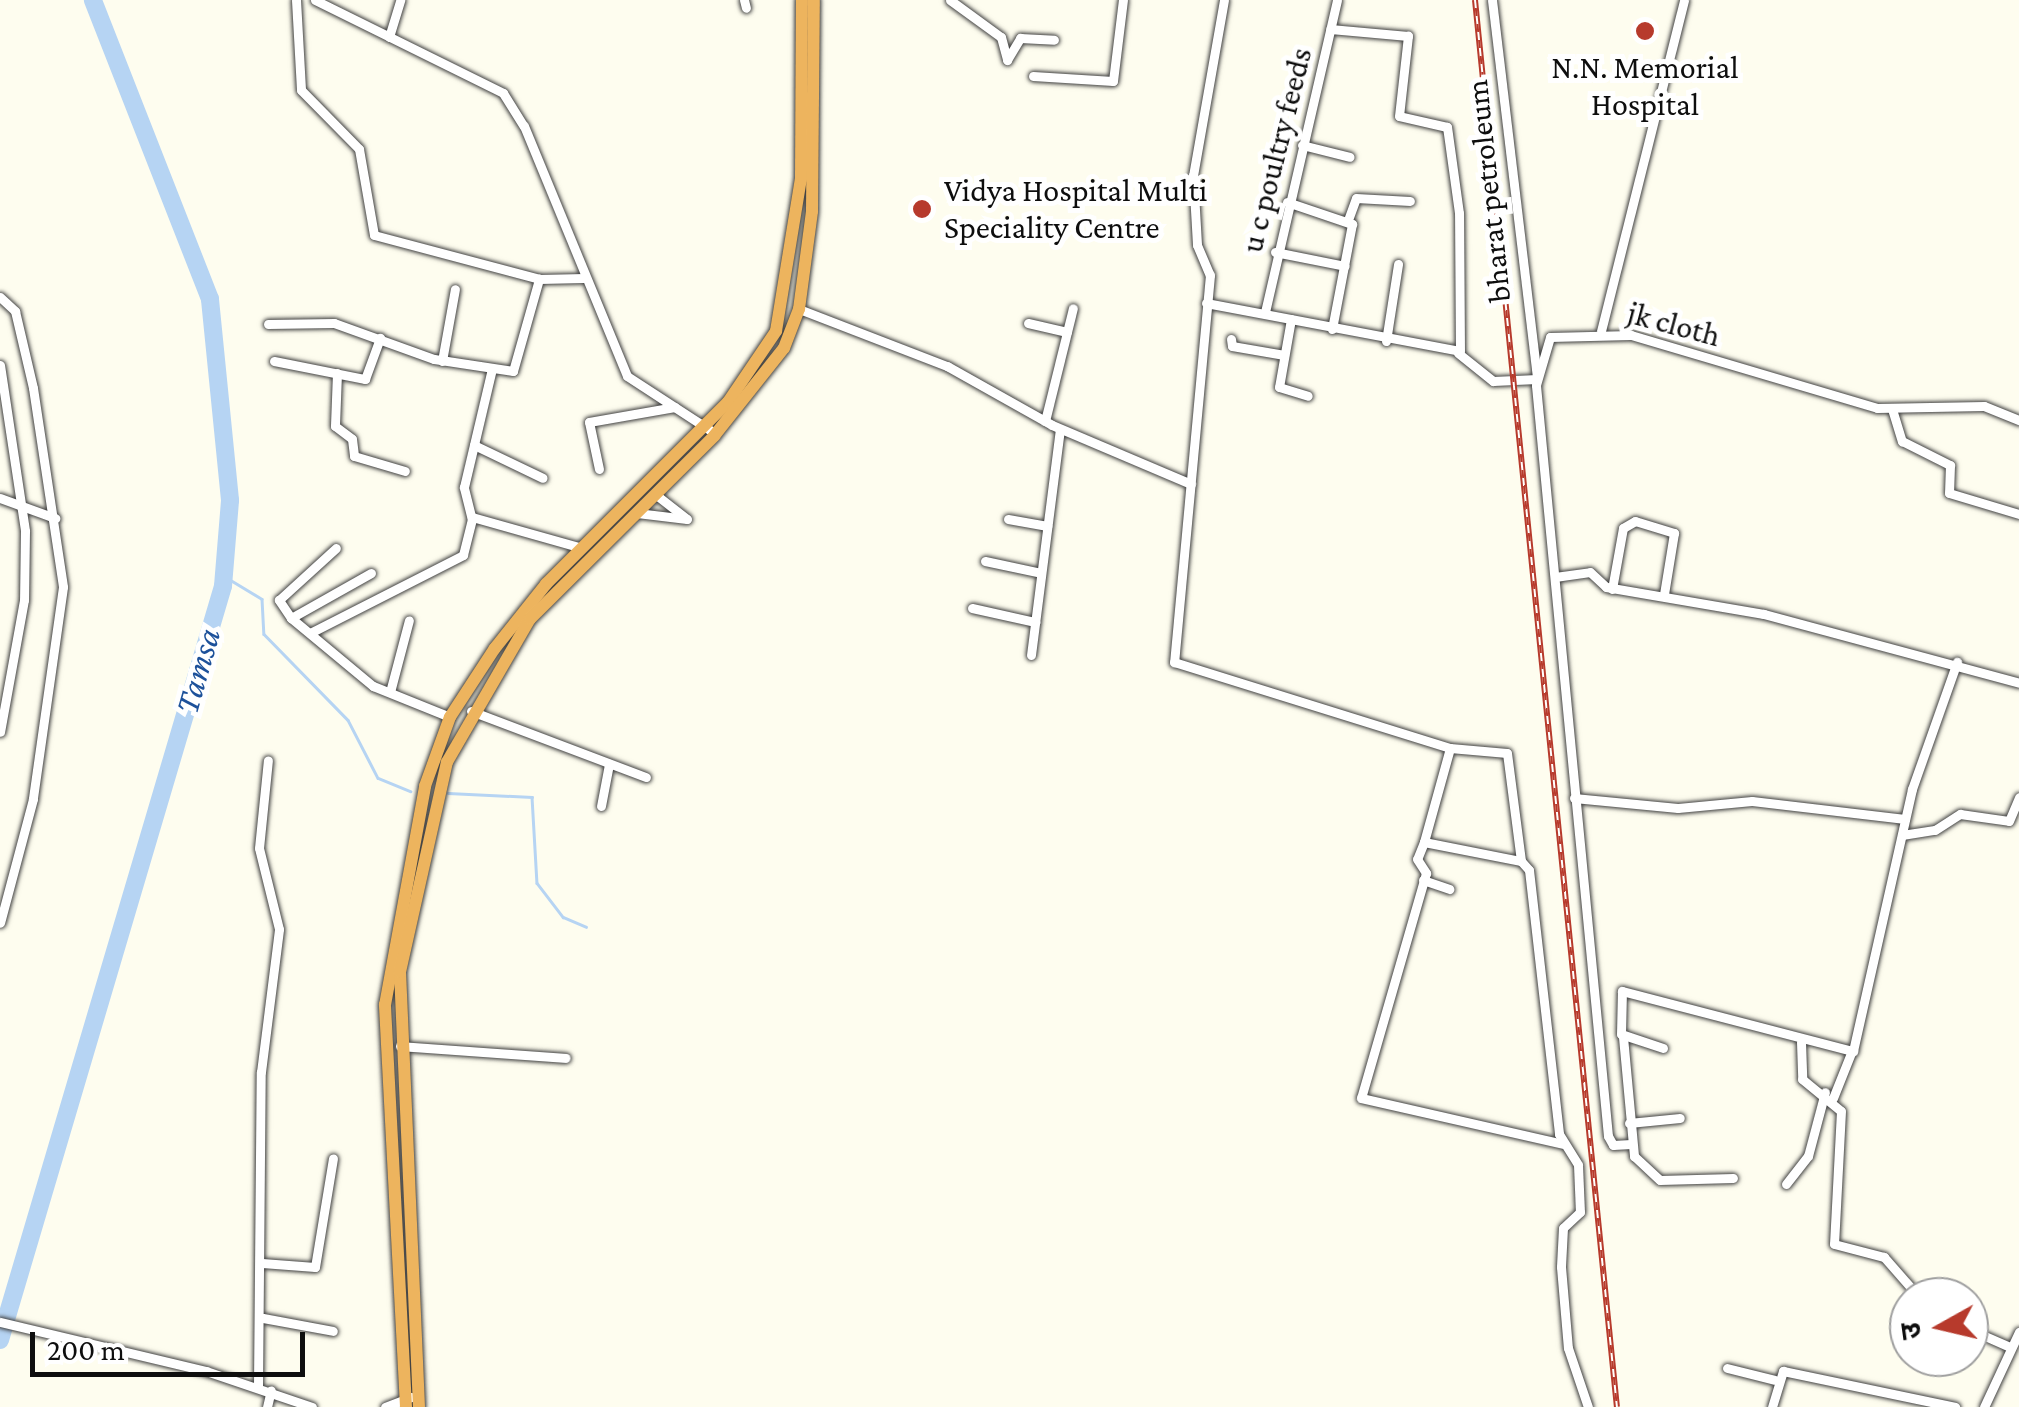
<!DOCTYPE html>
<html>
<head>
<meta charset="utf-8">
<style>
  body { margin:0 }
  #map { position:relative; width:2019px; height:1407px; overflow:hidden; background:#fefdef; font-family:"Crimson Pro","Noto Sans Devanagari",serif }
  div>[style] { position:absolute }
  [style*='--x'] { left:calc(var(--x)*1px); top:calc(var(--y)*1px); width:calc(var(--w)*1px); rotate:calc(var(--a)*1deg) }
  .stream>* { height:2.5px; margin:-1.25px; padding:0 1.25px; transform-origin:1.25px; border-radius:1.25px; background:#b6d4f3 }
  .river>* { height:18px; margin:-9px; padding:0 9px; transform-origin:9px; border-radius:9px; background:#b6d4f3 }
  .roads { filter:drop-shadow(0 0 2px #414141) drop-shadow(0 0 2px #414141) }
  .minor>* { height:9px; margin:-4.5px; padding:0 4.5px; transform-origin:4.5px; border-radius:4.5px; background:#fff }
  .highway>* { height:12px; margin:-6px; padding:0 6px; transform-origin:6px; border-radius:6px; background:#edb45e }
  .rail>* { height:6px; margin-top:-3px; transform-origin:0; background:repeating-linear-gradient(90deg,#fff 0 8px,#b73a2c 0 16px); box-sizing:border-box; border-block:2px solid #b73a2c }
  .dots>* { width:28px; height:28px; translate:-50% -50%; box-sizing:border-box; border:5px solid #fff; border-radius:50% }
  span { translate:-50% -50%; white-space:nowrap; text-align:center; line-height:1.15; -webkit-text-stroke:10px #fff; paint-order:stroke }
  .poi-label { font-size:32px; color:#0e0e0e }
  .left { translate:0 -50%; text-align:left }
  .street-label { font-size:32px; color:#0e0e0e }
  .water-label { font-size:35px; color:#1d519a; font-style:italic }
  .north { position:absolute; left:1889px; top:1277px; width:100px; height:100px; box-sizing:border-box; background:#fff; border:2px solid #9f9f9f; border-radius:50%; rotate:262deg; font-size:28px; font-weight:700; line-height:40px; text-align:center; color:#0e0e0e }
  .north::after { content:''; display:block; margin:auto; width:35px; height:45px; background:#b73a2c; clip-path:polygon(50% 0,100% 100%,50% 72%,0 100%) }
  .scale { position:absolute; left:30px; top:1332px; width:275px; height:45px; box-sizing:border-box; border:5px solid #0e0e0e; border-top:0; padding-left:12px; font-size:30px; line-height:35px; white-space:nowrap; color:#0e0e0e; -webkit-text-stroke:8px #fff; paint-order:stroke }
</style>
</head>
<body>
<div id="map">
  <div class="stream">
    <i style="--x:224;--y:576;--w:44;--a:31.2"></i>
    <i style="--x:262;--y:599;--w:35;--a:87"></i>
    <i style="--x:264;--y:634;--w:120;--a:45.7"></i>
    <i style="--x:348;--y:720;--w:65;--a:62.7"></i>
    <i style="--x:378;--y:778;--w:35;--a:22"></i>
    <i style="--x:448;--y:793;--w:84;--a:2.7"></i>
    <i style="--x:532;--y:797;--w:86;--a:86.7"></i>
    <i style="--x:537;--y:883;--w:43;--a:52.6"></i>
    <i style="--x:563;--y:917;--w:25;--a:23"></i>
  </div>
  <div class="river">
    <i style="--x:0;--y:1340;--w:786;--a:-73.52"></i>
    <i style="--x:223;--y:586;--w:86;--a:-85.3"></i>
    <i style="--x:230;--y:500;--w:202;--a:-95.7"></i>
    <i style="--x:210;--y:299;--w:321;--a:-111.4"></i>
  </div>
  <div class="roads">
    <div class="minor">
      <i style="--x:296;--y:0;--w:90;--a:86.8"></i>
      <i style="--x:301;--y:90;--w:83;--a:45.5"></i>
      <i style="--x:359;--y:149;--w:87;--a:80.1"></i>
      <i style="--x:374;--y:235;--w:171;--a:14.9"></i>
      <i style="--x:539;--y:279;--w:45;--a:-1.3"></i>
      <i style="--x:315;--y:0;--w:210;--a:26.3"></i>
      <i style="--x:503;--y:93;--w:39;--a:58"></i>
      <i style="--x:524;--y:126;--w:270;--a:67.6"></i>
      <i style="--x:627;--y:376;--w:106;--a:33.1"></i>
      <i style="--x:744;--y:0;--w:8;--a:76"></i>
      <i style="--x:950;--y:0;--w:63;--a:36"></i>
      <i style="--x:1001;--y:37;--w:24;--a:75"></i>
      <i style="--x:1007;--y:60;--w:26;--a:-59"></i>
      <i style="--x:1020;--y:38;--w:34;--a:3"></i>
      <i style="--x:1224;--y:0;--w:178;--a:100"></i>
      <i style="--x:1193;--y:175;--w:70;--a:86.7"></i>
      <i style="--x:1197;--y:245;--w:33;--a:67"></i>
      <i style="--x:1210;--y:275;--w:389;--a:95.3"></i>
      <i style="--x:1174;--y:662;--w:289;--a:17.3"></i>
      <i style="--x:1450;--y:748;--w:57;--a:5"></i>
      <i style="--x:1507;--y:753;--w:109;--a:82.6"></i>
      <i style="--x:1492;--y:0;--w:379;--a:83.2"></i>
      <i style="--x:389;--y:37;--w:39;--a:-73"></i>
      <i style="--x:1033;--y:76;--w:80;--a:3.6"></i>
      <i style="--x:1113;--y:81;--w:82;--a:-83"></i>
      <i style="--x:1302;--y:145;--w:49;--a:14"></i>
      <i style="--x:1287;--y:202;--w:69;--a:18.7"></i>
      <i style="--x:1352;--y:224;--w:107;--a:100.8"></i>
      <i style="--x:1348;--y:220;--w:23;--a:-70"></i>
      <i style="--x:1356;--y:198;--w:54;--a:3.2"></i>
      <i style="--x:1275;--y:252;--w:71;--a:11.3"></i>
      <i style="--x:0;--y:297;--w:21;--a:43"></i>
      <i style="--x:15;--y:311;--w:79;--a:76.8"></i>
      <i style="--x:33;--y:388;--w:201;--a:81.4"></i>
      <i style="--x:63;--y:587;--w:214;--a:98.1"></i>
      <i style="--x:33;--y:799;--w:128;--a:104.9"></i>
      <i style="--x:1206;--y:303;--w:258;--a:10.7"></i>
      <i style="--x:1460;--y:351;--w:138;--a:-90.4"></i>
      <i style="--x:1459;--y:213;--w:87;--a:-97.9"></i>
      <i style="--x:1447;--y:127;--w:49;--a:-167.1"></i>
      <i style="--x:1399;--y:116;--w:81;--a:-83.6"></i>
      <i style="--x:1408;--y:36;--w:78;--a:-174.9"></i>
      <i style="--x:799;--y:309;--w:159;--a:21.1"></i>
      <i style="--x:947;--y:366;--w:120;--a:29.3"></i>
      <i style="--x:1052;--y:425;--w:151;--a:23"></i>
      <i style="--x:1265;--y:312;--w:320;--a:-77"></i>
      <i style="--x:1291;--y:319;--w:69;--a:100"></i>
      <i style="--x:1279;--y:387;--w:30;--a:17"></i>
      <i style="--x:1028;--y:323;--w:40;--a:13"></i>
      <i style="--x:268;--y:324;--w:66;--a:-0.9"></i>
      <i style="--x:334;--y:323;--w:106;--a:19.8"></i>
      <i style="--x:434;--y:359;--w:80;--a:8.6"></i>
      <i style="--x:513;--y:371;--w:96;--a:-74.2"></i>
      <i style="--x:1601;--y:331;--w:341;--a:-75.9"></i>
      <i style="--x:1231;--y:339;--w:7;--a:82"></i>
      <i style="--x:1232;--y:346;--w:53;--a:9.8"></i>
      <i style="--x:1386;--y:341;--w:78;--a:-81.1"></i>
      <i style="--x:1458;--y:353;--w:45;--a:38.7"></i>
      <i style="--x:1493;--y:381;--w:44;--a:-2.6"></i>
      <i style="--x:274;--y:361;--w:93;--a:11.2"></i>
      <i style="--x:365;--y:379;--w:44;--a:-69.9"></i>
      <i style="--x:442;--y:361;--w:73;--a:-79.8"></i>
      <i style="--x:0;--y:365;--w:168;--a:81.4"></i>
      <i style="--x:25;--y:531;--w:69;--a:90.8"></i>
      <i style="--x:24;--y:600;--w:134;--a:100.3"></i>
      <i style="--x:337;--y:373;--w:53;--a:92.2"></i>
      <i style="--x:335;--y:426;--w:21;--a:37"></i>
      <i style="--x:352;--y:439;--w:17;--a:83"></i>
      <i style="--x:354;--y:456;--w:53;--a:16.4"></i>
      <i style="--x:1892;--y:409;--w:34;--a:73"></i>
      <i style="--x:1902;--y:441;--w:54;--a:26.6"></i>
      <i style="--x:1950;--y:465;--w:28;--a:92"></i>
      <i style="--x:1949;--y:493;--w:73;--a:16.7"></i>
      <i style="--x:1045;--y:421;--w:116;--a:-76.1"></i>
      <i style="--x:474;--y:445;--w:76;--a:25.6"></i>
      <i style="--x:599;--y:469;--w:48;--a:-102"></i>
      <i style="--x:589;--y:422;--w:87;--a:-9.9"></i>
      <i style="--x:0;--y:498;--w:59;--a:20"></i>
      <i style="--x:637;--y:513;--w:50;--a:6.8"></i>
      <i style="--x:687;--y:519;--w:39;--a:-142"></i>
      <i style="--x:472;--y:517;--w:114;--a:15.7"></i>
      <i style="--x:1008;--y:519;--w:40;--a:10"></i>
      <i style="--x:985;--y:561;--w:57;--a:12.1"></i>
      <i style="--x:371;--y:573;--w:92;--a:150.6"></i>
      <i style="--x:291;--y:618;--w:107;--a:39.7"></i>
      <i style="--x:373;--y:686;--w:83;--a:21.9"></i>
      <i style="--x:1555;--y:577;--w:35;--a:-8"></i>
      <i style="--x:1590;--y:572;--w:22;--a:43"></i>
      <i style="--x:1606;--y:587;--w:160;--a:9.7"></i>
      <i style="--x:1764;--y:614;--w:264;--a:15.1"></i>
      <i style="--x:1612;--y:589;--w:62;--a:-79.8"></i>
      <i style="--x:1623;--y:528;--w:14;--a:-30"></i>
      <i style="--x:1635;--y:521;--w:41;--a:17.1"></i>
      <i style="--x:1674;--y:533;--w:62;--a:99.3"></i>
      <i style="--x:972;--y:608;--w:65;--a:12.5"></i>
      <i style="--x:291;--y:618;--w:22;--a:-124"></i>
      <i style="--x:279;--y:600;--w:77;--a:-42.4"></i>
      <i style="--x:310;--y:633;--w:172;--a:-27"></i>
      <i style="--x:463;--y:555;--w:36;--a:-76"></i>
      <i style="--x:472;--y:520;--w:34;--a:-104"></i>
      <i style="--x:464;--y:487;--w:121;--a:-76.7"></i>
      <i style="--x:1031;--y:655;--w:228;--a:-82.7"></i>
      <i style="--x:390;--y:692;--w:74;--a:-75.2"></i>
      <i style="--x:471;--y:711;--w:187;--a:20.7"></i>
      <i style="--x:1450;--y:748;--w:98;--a:105.5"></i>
      <i style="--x:1424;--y:842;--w:99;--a:11.1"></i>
      <i style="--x:1521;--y:861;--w:12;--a:48"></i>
      <i style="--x:1529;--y:870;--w:266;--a:83.5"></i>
      <i style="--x:1559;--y:1134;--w:36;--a:58"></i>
      <i style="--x:1578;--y:1165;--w:47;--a:87.6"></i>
      <i style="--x:1580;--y:1212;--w:23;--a:137"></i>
      <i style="--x:1563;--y:1228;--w:39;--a:93"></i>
      <i style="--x:1561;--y:1267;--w:81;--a:85.1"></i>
      <i style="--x:1568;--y:1348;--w:62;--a:71.3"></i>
      <i style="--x:1574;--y:798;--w:104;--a:5.5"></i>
      <i style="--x:1678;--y:808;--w:74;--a:-5.4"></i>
      <i style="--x:1752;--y:801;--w:154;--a:6.7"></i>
      <i style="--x:601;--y:806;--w:43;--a:-79.2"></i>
      <i style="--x:1902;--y:835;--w:33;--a:-9"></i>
      <i style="--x:1935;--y:830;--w:30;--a:-33"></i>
      <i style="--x:1960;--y:814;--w:49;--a:8.1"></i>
      <i style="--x:2009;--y:821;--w:26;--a:-67"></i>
      <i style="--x:1424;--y:842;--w:18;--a:112"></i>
      <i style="--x:1417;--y:859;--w:17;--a:57"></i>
      <i style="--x:1426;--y:873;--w:234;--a:106.1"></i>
      <i style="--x:1361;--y:1098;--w:207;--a:12.8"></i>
      <i style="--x:1423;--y:880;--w:28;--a:19"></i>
      <i style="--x:1623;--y:1037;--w:120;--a:84.7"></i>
      <i style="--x:1634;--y:1156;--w:35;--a:43"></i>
      <i style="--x:1660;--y:1180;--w:73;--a:-1.6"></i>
      <i style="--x:1801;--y:1042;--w:37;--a:88"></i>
      <i style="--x:1802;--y:1079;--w:50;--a:39.4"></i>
      <i style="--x:1841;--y:1111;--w:133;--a:93"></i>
      <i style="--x:1834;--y:1244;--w:52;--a:14.6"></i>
      <i style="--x:1884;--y:1257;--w:53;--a:48.8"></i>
      <i style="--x:400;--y:1046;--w:166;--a:4.1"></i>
      <i style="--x:1663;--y:1048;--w:44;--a:-161.6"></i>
      <i style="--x:1621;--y:1034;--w:43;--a:-88.7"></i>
      <i style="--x:1622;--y:991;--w:239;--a:14.6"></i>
      <i style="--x:1853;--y:1051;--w:269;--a:-77.3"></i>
      <i style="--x:1912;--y:789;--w:135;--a:-70.5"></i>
      <i style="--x:1833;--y:1098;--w:48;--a:-68.2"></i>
      <i style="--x:1629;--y:1123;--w:51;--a:-5.6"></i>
      <i style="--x:1631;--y:1144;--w:18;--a:177"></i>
      <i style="--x:1613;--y:1145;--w:10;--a:-119"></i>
      <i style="--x:1608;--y:1136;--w:754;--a:-95.48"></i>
      <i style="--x:1536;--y:385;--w:50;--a:-73.7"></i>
      <i style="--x:1550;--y:337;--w:81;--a:-1.4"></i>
      <i style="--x:1631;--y:335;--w:257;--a:16.5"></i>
      <i style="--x:1877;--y:408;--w:107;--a:-1.1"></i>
      <i style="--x:1984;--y:406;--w:38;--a:22"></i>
      <i style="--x:1786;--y:1184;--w:36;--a:-52"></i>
      <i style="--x:1808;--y:1156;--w:66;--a:-75.1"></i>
      <i style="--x:262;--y:1263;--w:53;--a:4.3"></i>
      <i style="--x:315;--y:1267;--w:110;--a:-80.6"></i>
      <i style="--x:263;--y:1318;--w:71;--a:10.5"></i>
      <i style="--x:0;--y:1322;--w:212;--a:13.4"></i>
      <i style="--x:206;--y:1371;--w:112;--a:18.8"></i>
      <i style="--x:1969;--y:1329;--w:45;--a:23.7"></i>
      <i style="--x:1727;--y:1368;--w:49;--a:14"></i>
      <i style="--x:258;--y:1386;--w:314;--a:-89.5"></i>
      <i style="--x:261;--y:1072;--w:144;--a:-82.8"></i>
      <i style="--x:279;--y:929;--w:83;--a:-103.9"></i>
      <i style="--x:259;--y:848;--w:88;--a:-84.2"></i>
      <i style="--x:267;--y:1407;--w:17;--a:-77"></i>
      <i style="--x:385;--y:1407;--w:28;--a:-21"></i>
      <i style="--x:1772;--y:1407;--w:38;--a:-73"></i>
      <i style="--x:1783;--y:1371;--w:176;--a:11.8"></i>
      <i style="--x:1984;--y:1407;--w:83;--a:-65"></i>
    </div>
    <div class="highway">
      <i style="--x:406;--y:1407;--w:403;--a:-93"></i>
      <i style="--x:385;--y:1005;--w:223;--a:-79.6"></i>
      <i style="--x:425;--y:786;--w:73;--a:-70.1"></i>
      <i style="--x:450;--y:717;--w:82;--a:-56.9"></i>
      <i style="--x:495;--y:648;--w:82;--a:-51.4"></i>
      <i style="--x:546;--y:584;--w:257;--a:-45"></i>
      <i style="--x:728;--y:402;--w:86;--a:-55.9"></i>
      <i style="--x:776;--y:331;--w:154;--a:-80.7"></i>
      <i style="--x:801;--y:179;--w:179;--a:-89.7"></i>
      <i style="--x:419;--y:1407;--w:435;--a:-92.5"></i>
      <i style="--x:400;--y:972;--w:215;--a:-77.4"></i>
      <i style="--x:447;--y:762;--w:165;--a:-59.9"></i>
      <i style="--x:530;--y:619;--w:260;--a:-44.8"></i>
      <i style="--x:714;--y:436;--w:112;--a:-51.5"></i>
      <i style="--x:784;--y:348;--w:42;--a:-69"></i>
      <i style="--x:799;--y:309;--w:99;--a:-82.4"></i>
      <i style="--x:812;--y:211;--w:211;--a:-89.5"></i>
    </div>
  </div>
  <div class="rail">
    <i style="--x:1475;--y:0;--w:1414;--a:84.24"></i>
  </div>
  <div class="dots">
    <i style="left:1645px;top:31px;background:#b73a2c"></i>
    <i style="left:922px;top:209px;background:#b73a2c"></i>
  </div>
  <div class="poi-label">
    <span style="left:1645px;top:86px">N.N. Memorial<br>Hospital</span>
    <span class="left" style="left:944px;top:209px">Vidya Hospital Multi<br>Speciality Centre</span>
  </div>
  <div class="street-label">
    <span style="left:1276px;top:150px;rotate:-76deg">u c poultry feeds</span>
    <span style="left:1488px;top:191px;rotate:-96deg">bharat petroleum</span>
    <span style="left:1674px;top:324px;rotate:15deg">jk cloth</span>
  </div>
  <div class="water-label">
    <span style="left:198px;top:671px;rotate:-74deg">Tamsa</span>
  </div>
  <div class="north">उ</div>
  <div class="scale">200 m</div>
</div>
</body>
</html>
